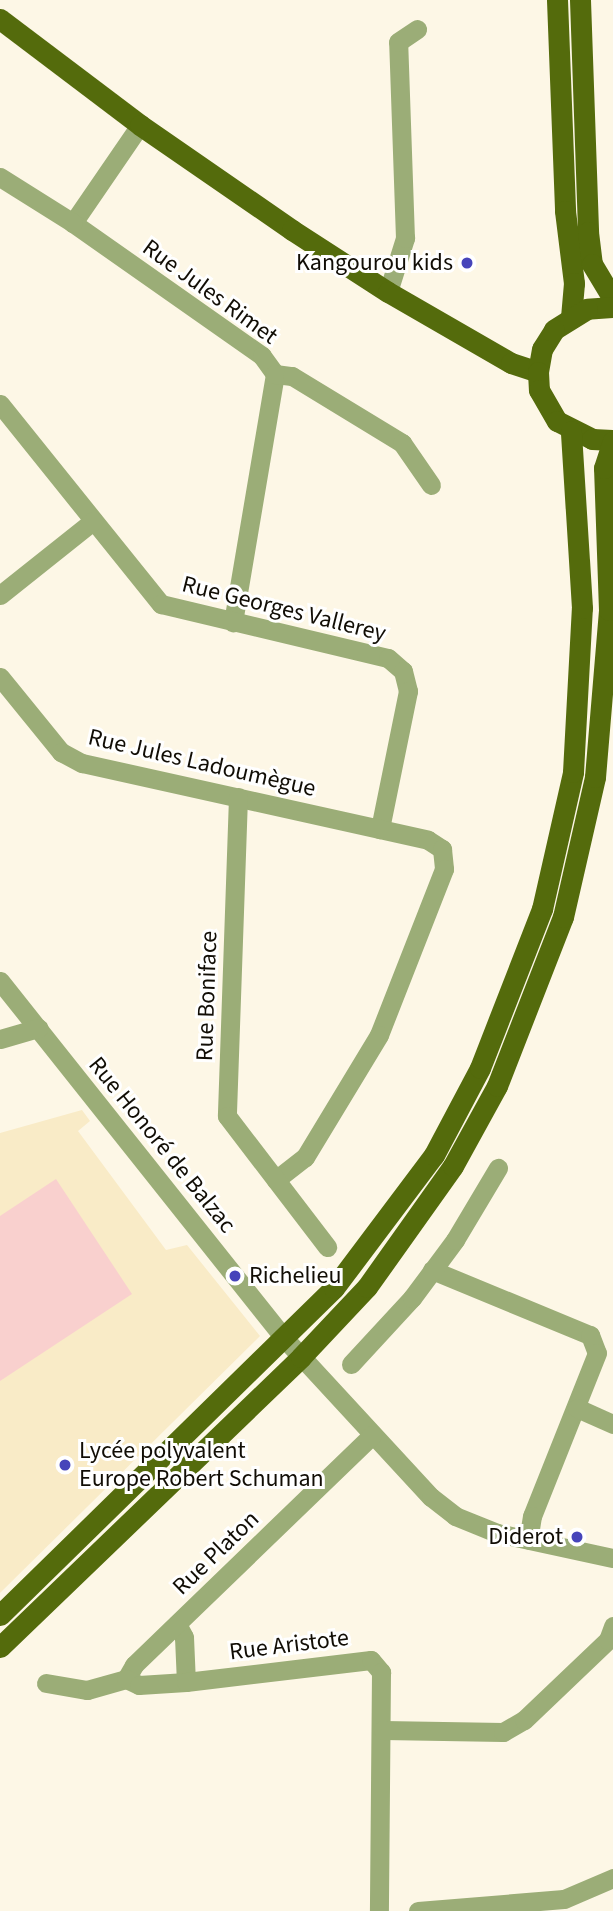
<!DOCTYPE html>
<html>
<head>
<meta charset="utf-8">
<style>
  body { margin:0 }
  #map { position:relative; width:613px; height:1911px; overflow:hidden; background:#fdf7e6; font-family:"Source Sans 3",sans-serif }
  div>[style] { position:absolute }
  .built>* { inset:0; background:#f9ebc7 }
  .green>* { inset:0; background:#f9d0ce }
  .minor>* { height:19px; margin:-9.5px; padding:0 9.5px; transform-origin:9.5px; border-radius:9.5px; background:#9bad77 }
  .major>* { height:21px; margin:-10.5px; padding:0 10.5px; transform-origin:10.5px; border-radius:10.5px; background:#546b0c }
  .dots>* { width:19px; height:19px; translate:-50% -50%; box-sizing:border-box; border:4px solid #fff; border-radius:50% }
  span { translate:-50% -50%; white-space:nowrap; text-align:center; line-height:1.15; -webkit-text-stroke:6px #fff; paint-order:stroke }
  .poi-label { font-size:24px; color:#110d05 }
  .right { translate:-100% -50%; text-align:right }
  .left { translate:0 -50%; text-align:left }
  .street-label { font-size:24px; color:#110d05 }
</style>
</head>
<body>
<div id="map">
  <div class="built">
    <i style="clip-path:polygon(82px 1110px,90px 1121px,78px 1131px,166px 1250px,187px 1245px,260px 1336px,0 1593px,0 1133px)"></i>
  </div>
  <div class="green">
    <i style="clip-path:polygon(56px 1179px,132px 1294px,0 1381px,0 1216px)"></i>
  </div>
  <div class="minor">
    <i style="left:140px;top:125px;width:119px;rotate:124.4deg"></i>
    <i style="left:73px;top:223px;width:231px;rotate:35.1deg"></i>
    <i style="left:262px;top:356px;width:22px;rotate:54deg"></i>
    <i style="left:275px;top:374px;width:252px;rotate:99.6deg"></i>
    <i style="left:0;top:177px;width:86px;rotate:32.2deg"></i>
    <i style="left:388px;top:292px;width:57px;rotate:-72.5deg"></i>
    <i style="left:405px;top:238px;width:196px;rotate:-92deg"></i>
    <i style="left:398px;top:42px;width:23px;rotate:-34deg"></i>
    <i style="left:275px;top:374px;width:17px;rotate:7deg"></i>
    <i style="left:292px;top:376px;width:129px;rotate:31.3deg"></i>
    <i style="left:402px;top:443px;width:51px;rotate:55.4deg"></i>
    <i style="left:0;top:404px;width:257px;rotate:51.2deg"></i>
    <i style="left:161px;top:604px;width:233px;rotate:13.4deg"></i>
    <i style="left:388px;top:658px;width:20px;rotate:41deg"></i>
    <i style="left:403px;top:671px;width:21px;rotate:76deg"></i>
    <i style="left:408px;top:691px;width:141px;rotate:101.5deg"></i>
    <i style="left:0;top:595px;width:119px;rotate:-38.5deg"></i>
    <i style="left:0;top:677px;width:97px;rotate:50.9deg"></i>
    <i style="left:61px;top:752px;width:24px;rotate:28deg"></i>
    <i style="left:82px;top:763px;width:354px;rotate:12.5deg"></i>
    <i style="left:428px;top:840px;width:17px;rotate:33deg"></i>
    <i style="left:442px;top:849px;width:20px;rotate:84deg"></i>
    <i style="left:444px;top:869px;width:178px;rotate:111.4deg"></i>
    <i style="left:379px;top:1035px;width:143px;rotate:121.2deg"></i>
    <i style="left:305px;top:1157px;width:37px;rotate:142deg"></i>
    <i style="left:238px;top:797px;width:319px;rotate:92deg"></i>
    <i style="left:227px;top:1116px;width:165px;rotate:52.6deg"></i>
    <i style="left:0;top:981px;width:458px;rotate:51.5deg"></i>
    <i style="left:285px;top:1339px;width:215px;rotate:47.3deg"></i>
    <i style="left:431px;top:1497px;width:31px;rotate:38deg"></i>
    <i style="left:455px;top:1516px;width:45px;rotate:22deg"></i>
    <i style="left:497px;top:1533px;width:119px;rotate:12.2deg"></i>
    <i style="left:0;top:1039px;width:40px;rotate:-16deg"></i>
    <i style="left:432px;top:1270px;width:171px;rotate:22.4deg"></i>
    <i style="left:590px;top:1335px;width:19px;rotate:69deg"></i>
    <i style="left:597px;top:1353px;width:175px;rotate:111.7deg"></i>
    <i style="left:532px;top:1516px;width:24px;rotate:99deg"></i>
    <i style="left:351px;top:1364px;width:90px;rotate:-47.3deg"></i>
    <i style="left:412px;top:1298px;width:72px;rotate:-53.4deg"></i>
    <i style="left:455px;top:1240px;width:84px;rotate:-59.2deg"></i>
    <i style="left:577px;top:1408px;width:39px;rotate:24deg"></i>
    <i style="left:177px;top:1624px;width:15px;rotate:62deg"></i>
    <i style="left:184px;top:1637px;width:45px;rotate:87.5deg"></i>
    <i style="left:126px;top:1679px;width:16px;rotate:-60deg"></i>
    <i style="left:134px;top:1665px;width:331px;rotate:-44deg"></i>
    <i style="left:46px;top:1683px;width:42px;rotate:9.7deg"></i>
    <i style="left:87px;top:1690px;width:41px;rotate:-15.8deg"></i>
    <i style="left:126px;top:1679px;width:14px;rotate:25deg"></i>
    <i style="left:139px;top:1685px;width:47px;rotate:-3.7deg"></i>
    <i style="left:186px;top:1682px;width:186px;rotate:-6.8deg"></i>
    <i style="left:371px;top:1660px;width:16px;rotate:50deg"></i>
    <i style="left:381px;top:1672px;width:239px;rotate:90.5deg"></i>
    <i style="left:383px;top:1730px;width:120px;rotate:1deg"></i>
    <i style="left:503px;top:1732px;width:24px;rotate:-30deg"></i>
    <i style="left:524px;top:1720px;width:116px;rotate:-43.6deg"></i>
    <i style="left:608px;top:1640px;width:15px;rotate:-70deg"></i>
    <i style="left:418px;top:1911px;width:146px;rotate:-4.7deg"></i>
    <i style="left:564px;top:1899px;width:53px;rotate:-23.2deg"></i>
  </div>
  <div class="major">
    <i style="left:557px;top:0;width:211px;rotate:87.8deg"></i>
    <i style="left:565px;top:211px;width:73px;rotate:82.9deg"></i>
    <i style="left:574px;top:283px;width:32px;rotate:95deg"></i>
    <i style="left:580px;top:0;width:232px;rotate:88deg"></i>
    <i style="left:588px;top:232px;width:32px;rotate:83deg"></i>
    <i style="left:592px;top:264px;width:41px;rotate:59deg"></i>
    <i style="left:0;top:19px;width:176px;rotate:37.1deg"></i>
    <i style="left:140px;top:125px;width:185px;rotate:34.6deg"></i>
    <i style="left:292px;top:230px;width:114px;rotate:32.9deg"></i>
    <i style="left:388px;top:292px;width:142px;rotate:30deg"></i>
    <i style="left:511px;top:363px;width:28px;rotate:18deg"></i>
    <i style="left:613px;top:307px;width:26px;rotate:176deg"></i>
    <i style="left:587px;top:309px;width:39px;rotate:148deg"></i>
    <i style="left:554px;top:330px;width:22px;rotate:122deg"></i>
    <i style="left:542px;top:349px;width:23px;rotate:100deg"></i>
    <i style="left:538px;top:372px;width:18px;rotate:87deg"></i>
    <i style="left:539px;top:390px;width:36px;rotate:60deg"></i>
    <i style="left:557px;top:421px;width:39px;rotate:27deg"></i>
    <i style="left:592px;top:439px;width:21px;rotate:3deg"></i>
    <i style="left:0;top:1615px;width:467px;rotate:-44.4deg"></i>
    <i style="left:334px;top:1288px;width:166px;rotate:-53.1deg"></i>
    <i style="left:434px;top:1155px;width:98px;rotate:-62.1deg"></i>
    <i style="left:480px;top:1068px;width:171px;rotate:-68.7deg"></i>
    <i style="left:542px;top:909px;width:140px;rotate:-77.2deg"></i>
    <i style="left:573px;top:772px;width:164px;rotate:-86.9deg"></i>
    <i style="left:582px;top:608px;width:177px;rotate:-93.6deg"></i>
    <i style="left:0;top:1647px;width:418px;rotate:-43.9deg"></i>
    <i style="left:301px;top:1357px;width:96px;rotate:-46.7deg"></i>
    <i style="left:367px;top:1287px;width:148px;rotate:-54.6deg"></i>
    <i style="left:453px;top:1166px;width:91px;rotate:-61.2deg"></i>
    <i style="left:497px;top:1086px;width:181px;rotate:-68.7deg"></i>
    <i style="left:563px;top:917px;width:144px;rotate:-77.1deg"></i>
    <i style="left:595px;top:777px;width:168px;rotate:-85.2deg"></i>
    <i style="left:609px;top:610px;width:142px;rotate:-92deg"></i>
    <i style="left:604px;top:468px;width:28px;rotate:-72deg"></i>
  </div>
  <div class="dots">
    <i style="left:467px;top:263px;background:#4644ba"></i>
    <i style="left:235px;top:1276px;background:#4644ba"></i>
    <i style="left:65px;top:1465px;background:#4644ba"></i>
    <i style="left:577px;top:1537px;background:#4644ba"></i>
  </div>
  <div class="poi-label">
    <span class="right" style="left:453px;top:263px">Kangourou kids</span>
    <span class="left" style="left:249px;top:1276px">Richelieu</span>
    <span class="left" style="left:79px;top:1465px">Lycée polyvalent<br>Europe Robert Schuman</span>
    <span class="right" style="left:563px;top:1537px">Diderot</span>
  </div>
  <div class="street-label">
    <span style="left:210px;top:292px;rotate:36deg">Rue Jules Rimet</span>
    <span style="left:284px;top:609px;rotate:14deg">Rue Georges Vallerey</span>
    <span style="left:202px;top:763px;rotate:13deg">Rue Jules Ladoumègue</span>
    <span style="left:207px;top:996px;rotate:-88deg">Rue Boniface</span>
    <span style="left:162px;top:1145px;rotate:51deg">Rue Honoré de Balzac</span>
    <span style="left:216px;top:1553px;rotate:-44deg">Rue Platon</span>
    <span style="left:289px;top:1645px;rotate:-7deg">Rue Aristote</span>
  </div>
</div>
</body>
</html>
